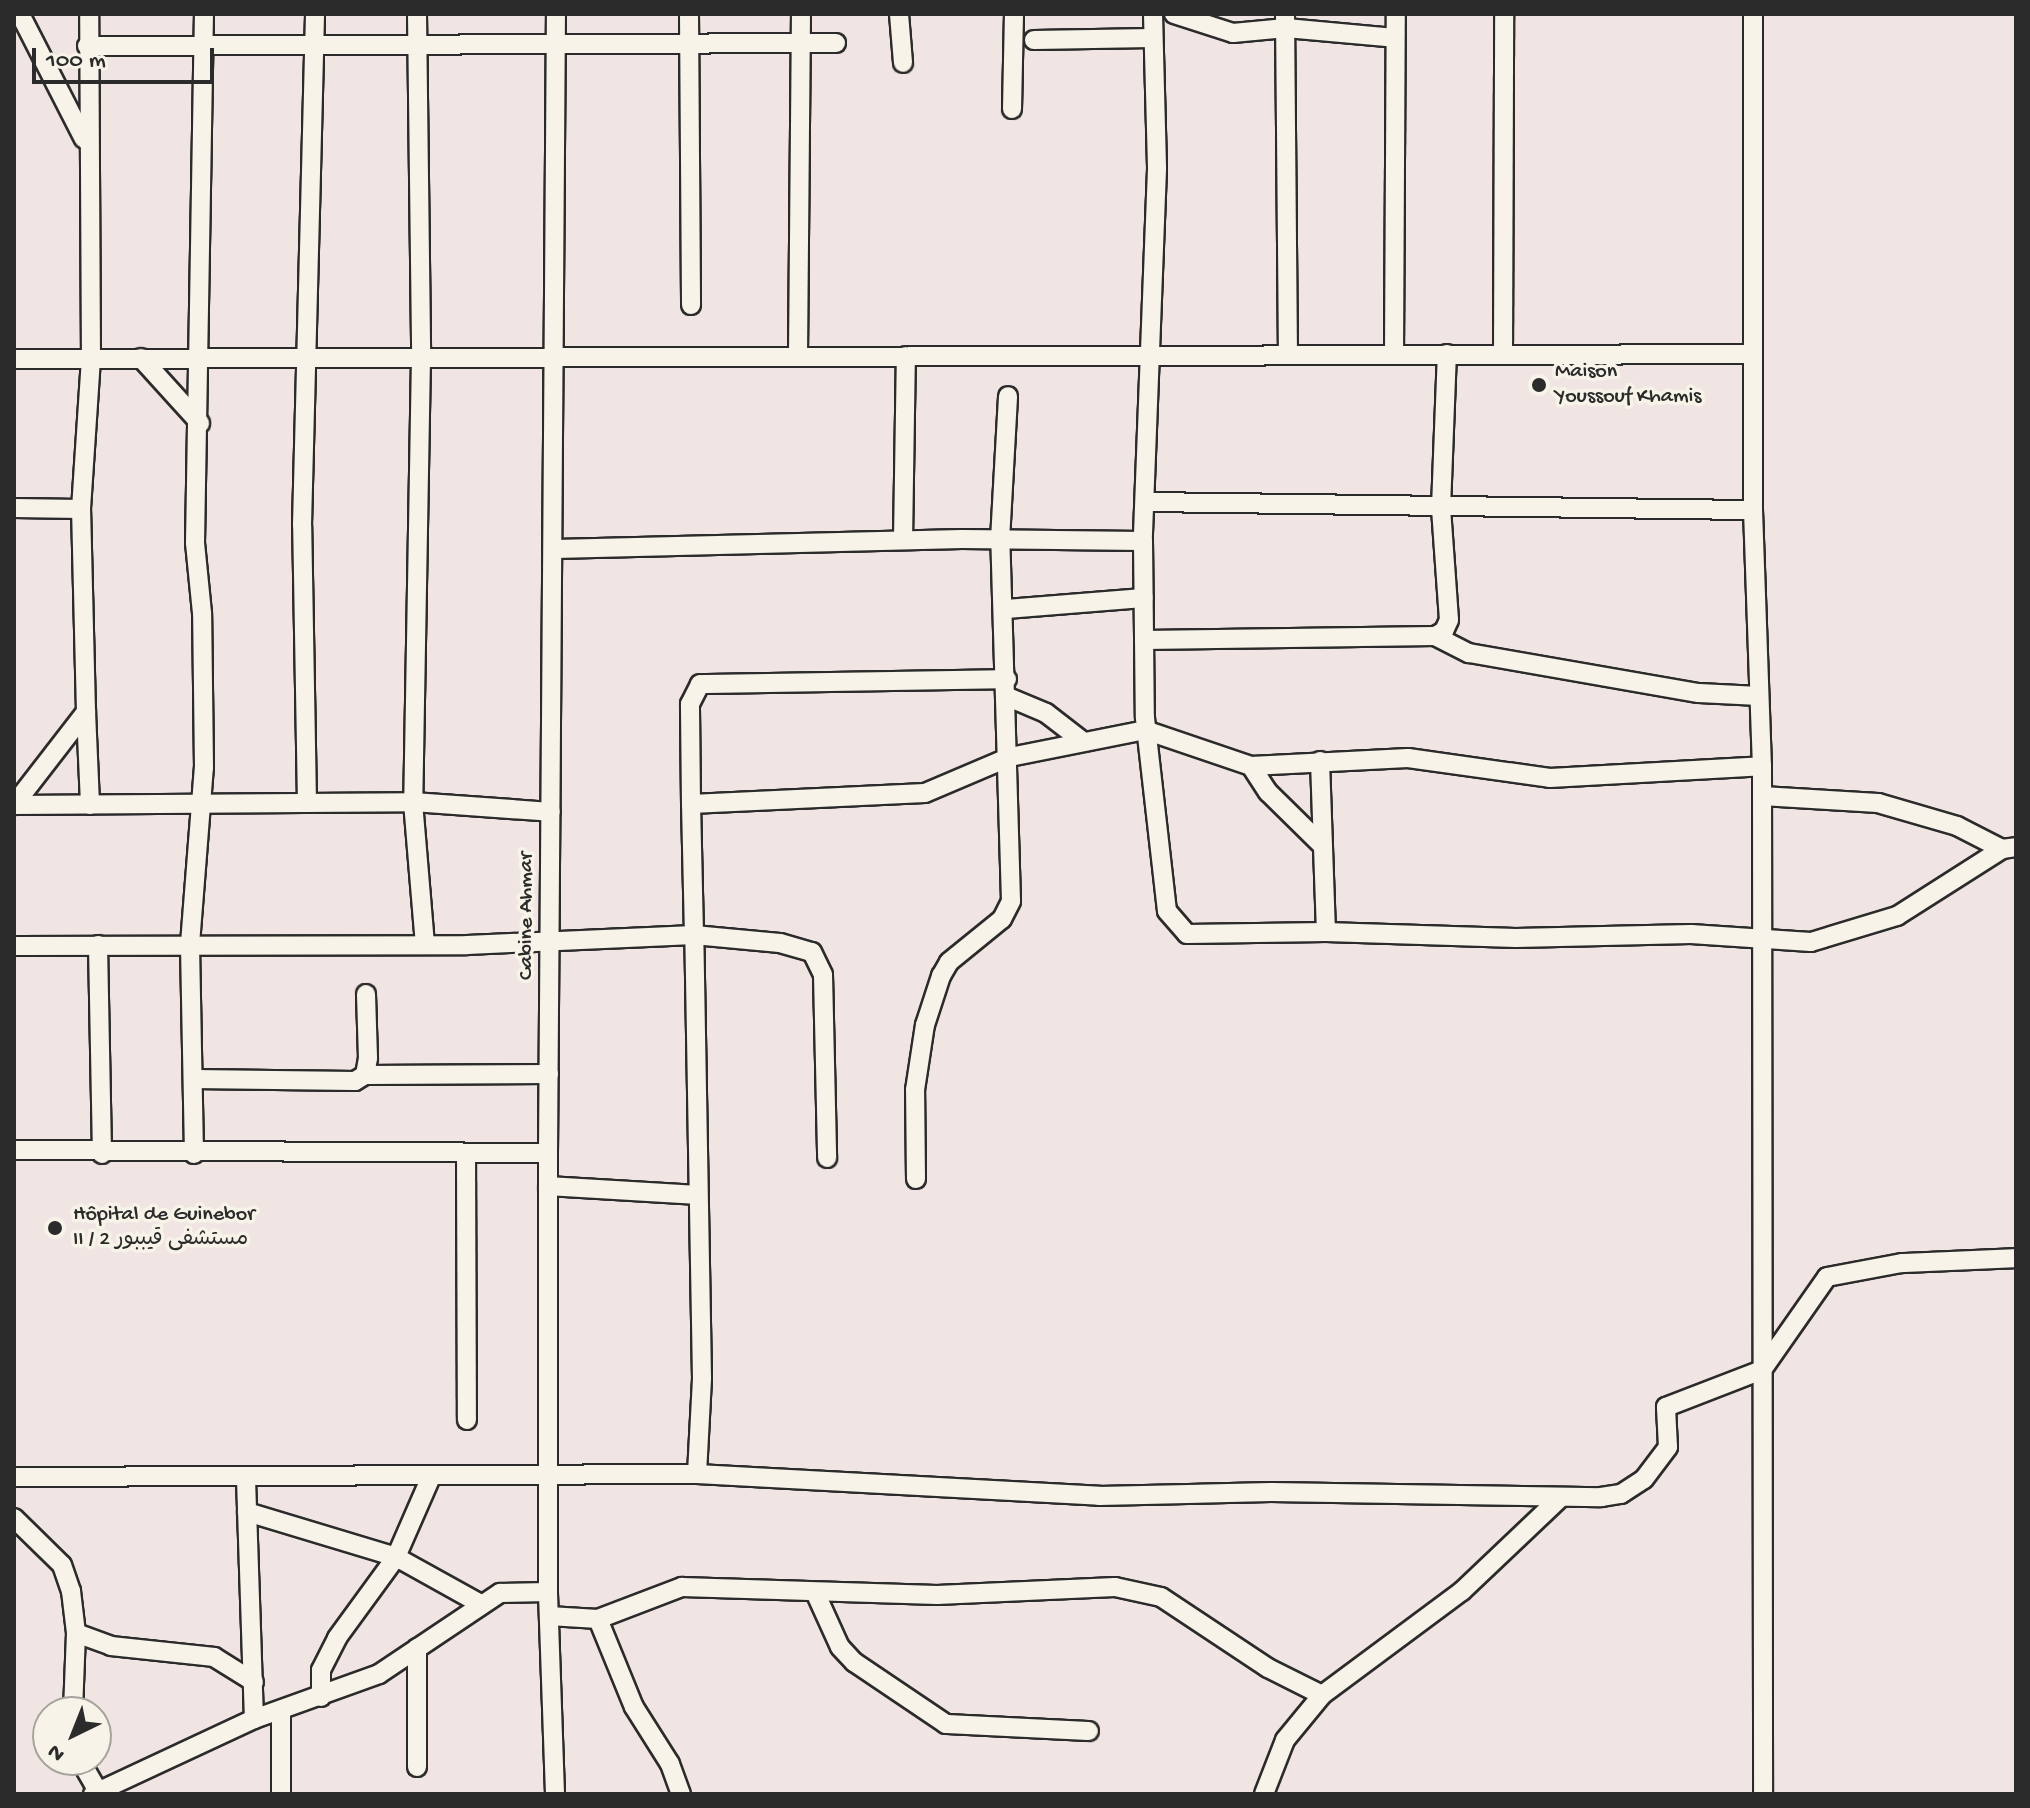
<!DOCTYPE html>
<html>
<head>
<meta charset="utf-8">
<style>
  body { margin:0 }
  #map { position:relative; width:2030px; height:1808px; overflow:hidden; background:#f1e5e3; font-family:"Gochi Hand","Playpen Sans Arabic",sans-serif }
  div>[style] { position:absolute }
  .roads { filter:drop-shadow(2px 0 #2b2b2b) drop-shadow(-2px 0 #2b2b2b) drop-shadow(0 2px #2b2b2b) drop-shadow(0 -2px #2b2b2b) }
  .minor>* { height:18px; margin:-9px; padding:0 9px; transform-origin:9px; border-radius:9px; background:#f7f3e8 }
  .dots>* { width:22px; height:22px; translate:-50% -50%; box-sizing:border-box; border:4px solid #f7f3e8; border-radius:50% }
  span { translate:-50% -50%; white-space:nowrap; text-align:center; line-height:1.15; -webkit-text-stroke:7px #f7f3e8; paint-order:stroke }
  .poi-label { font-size:22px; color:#2b2b2b }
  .left { translate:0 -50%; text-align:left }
  .street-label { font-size:22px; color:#2b2b2b }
  .frame { position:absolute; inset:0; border:16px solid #2b2b2b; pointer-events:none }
  .north { position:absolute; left:32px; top:1696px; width:80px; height:80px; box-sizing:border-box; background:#f7f3e8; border:2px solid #a5a39c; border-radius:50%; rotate:223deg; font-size:22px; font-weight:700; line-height:32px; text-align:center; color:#2b2b2b }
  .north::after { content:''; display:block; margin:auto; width:28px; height:36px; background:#2b2b2b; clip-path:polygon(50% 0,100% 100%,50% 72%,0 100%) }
  .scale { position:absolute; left:32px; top:48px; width:182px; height:36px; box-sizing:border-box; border:4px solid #2b2b2b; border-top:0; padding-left:10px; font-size:24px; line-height:28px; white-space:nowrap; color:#2b2b2b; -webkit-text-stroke:6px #f7f3e8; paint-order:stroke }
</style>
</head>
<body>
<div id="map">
  <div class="roads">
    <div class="minor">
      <i style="left:20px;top:14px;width:140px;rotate:62.9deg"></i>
      <i style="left:417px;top:14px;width:343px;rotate:89.3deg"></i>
      <i style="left:421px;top:357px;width:445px;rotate:91deg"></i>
      <i style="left:413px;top:802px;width:143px;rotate:85.2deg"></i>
      <i style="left:689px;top:14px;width:291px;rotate:89.6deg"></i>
      <i style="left:899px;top:14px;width:49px;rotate:85.3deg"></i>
      <i style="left:1153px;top:14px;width:155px;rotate:88.5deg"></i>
      <i style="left:1157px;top:169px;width:372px;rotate:92.2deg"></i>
      <i style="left:1143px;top:541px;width:177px;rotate:89.4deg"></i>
      <i style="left:1145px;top:718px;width:194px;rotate:83.5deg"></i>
      <i style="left:1167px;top:911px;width:30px;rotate:49deg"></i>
      <i style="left:1187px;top:934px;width:139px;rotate:-0.8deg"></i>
      <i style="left:1174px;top:14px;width:62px;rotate:17.9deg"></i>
      <i style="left:1233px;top:33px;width:53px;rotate:-5.4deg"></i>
      <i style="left:1286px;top:28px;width:109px;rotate:5.2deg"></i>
      <i style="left:1285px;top:14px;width:340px;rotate:89.5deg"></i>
      <i style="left:1753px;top:14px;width:496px;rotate:90deg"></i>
      <i style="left:1753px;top:510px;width:256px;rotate:88deg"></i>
      <i style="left:1762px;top:766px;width:1028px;rotate:89.94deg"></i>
      <i style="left:1034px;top:40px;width:118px;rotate:-1deg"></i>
      <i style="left:87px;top:46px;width:749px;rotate:-0.23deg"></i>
      <i style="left:1012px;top:109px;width:95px;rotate:-88.8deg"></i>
      <i style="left:1503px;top:353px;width:339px;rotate:-89.8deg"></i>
      <i style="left:1394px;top:354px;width:340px;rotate:-89.7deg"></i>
      <i style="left:798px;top:356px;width:342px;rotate:-89.5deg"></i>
      <i style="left:141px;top:358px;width:88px;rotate:47.8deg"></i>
      <i style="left:14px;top:359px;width:1739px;rotate:-0.16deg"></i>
      <i style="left:1146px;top:502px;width:607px;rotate:0.76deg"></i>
      <i style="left:14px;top:508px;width:67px;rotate:0.9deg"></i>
      <i style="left:81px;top:509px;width:150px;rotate:-86.2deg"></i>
      <i style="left:91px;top:359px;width:345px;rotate:-90.3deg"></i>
      <i style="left:903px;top:540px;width:184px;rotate:-89.1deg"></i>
      <i style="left:555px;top:549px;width:407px;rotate:-1.4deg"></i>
      <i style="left:962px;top:539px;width:181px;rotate:0.6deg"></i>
      <i style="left:1006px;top:609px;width:138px;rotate:-4.6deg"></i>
      <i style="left:1435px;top:636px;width:38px;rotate:27deg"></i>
      <i style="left:1469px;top:653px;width:233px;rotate:9.9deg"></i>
      <i style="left:1699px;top:693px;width:60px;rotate:2.9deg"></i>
      <i style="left:1144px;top:640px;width:291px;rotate:-0.8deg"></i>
      <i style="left:1435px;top:636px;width:10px;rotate:-29deg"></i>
      <i style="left:1444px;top:631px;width:12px;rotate:-66deg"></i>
      <i style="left:1449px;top:620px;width:112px;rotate:-94.1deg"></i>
      <i style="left:1441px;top:508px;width:154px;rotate:-87.8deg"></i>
      <i style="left:1008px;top:697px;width:41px;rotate:22.8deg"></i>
      <i style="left:1046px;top:713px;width:44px;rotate:37.6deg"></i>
      <i style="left:86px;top:712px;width:93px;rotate:87.5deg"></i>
      <i style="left:1320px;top:761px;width:171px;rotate:88deg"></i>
      <i style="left:1326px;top:932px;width:190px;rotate:1.8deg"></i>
      <i style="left:1516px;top:938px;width:175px;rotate:-1.3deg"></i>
      <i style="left:1691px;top:934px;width:120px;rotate:3.8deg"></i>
      <i style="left:1811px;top:942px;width:90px;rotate:-16.8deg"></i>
      <i style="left:1897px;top:916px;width:125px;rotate:-32.5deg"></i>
      <i style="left:2002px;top:849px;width:14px;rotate:-8deg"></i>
      <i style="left:1251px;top:766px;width:31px;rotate:57deg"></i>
      <i style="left:1268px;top:792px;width:77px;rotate:44.5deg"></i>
      <i style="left:1762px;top:796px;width:116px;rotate:3.5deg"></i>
      <i style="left:1878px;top:803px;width:82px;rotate:16.2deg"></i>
      <i style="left:1957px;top:826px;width:51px;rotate:27.1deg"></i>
      <i style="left:307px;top:803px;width:278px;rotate:-91deg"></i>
      <i style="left:302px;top:525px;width:511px;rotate:-88.54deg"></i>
      <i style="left:691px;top:804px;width:100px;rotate:-90.6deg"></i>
      <i style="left:690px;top:704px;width:22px;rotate:-63deg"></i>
      <i style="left:700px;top:684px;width:307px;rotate:-0.9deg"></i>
      <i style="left:14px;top:805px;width:399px;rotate:-0.4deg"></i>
      <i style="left:413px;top:802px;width:138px;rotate:4.1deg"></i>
      <i style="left:14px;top:805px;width:118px;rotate:-52.3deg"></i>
      <i style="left:86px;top:712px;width:203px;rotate:-91.4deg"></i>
      <i style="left:98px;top:945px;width:209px;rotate:88.9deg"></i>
      <i style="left:14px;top:946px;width:453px;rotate:-0.1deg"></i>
      <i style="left:467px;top:945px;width:227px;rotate:-2.5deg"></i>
      <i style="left:694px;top:935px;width:131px;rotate:-91.3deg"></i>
      <i style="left:691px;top:804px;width:234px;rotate:-2.7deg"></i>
      <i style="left:925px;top:793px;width:92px;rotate:-23deg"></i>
      <i style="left:1010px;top:757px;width:138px;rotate:-11.3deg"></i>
      <i style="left:1145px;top:730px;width:112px;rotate:18.8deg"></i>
      <i style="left:1251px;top:766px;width:157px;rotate:-2.9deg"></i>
      <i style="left:1408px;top:758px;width:143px;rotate:8deg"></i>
      <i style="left:1550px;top:778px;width:212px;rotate:-3.2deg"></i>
      <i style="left:365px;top:1075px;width:184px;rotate:-0.3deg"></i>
      <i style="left:193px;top:1079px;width:162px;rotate:0.7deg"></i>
      <i style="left:355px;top:1081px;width:12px;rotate:-31deg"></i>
      <i style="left:365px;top:1075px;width:17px;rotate:-80deg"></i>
      <i style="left:368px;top:1058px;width:64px;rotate:-91.8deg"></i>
      <i style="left:14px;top:1150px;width:534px;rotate:0.32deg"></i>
      <i style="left:466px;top:1153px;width:267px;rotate:89.8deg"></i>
      <i style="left:194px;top:1154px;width:210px;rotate:-91.1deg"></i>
      <i style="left:190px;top:944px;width:177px;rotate:-85.5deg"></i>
      <i style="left:204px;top:768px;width:155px;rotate:-90.7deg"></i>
      <i style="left:202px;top:613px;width:70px;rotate:-95.7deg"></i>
      <i style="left:195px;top:543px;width:529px;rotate:-89.03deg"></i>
      <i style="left:916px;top:1179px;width:89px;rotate:-90.6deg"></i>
      <i style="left:915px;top:1090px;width:66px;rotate:-81.3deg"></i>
      <i style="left:925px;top:1025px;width:52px;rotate:-71.9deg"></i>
      <i style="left:941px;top:976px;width:16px;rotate:-60deg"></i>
      <i style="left:949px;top:962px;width:68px;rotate:-39.1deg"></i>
      <i style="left:1002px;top:919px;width:20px;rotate:-63deg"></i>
      <i style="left:1011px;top:901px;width:361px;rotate:-91.7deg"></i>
      <i style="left:1000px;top:540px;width:144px;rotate:-86.8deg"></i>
      <i style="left:548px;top:1186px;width:150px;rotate:3.4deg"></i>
      <i style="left:697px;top:1474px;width:96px;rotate:-87deg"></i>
      <i style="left:702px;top:1378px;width:443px;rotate:-91deg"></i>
      <i style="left:694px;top:935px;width:86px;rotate:5.3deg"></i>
      <i style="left:780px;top:943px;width:33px;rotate:16deg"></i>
      <i style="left:812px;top:952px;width:25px;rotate:64deg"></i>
      <i style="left:823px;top:975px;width:183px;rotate:88.7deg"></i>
      <i style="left:14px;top:1477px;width:683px;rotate:-0.25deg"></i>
      <i style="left:697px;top:1474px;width:403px;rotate:3.1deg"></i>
      <i style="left:1099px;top:1496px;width:172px;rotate:-1.3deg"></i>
      <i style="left:1271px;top:1492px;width:330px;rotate:0.9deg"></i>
      <i style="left:1601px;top:1497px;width:20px;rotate:-9deg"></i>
      <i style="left:1621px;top:1494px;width:27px;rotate:-33deg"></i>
      <i style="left:1644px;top:1479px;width:40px;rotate:-53deg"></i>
      <i style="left:1668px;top:1447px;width:40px;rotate:-92.9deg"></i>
      <i style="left:1666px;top:1407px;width:103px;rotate:-21.1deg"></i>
      <i style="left:1762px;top:1370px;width:113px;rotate:-55deg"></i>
      <i style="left:1827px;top:1277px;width:76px;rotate:-10.6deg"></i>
      <i style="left:1902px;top:1263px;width:114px;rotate:-2.5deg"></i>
      <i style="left:246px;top:1479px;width:240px;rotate:88.1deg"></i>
      <i style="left:247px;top:1512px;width:156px;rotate:16.8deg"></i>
      <i style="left:396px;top:1557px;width:95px;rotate:29deg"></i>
      <i style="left:14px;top:1518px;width:67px;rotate:44.4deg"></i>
      <i style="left:62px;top:1565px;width:28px;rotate:71deg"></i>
      <i style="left:71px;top:1591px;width:42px;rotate:83.2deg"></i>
      <i style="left:76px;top:1633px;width:79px;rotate:92.2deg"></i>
      <i style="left:815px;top:1592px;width:60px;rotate:65.6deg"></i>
      <i style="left:840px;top:1647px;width:21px;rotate:47deg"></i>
      <i style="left:854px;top:1662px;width:111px;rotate:34deg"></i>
      <i style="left:946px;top:1724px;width:143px;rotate:2.8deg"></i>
      <i style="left:549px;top:1616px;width:49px;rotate:3.5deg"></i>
      <i style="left:598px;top:1619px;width:90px;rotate:-20.9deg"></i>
      <i style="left:682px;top:1587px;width:255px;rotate:1.8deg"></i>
      <i style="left:937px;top:1595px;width:178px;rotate:-2.6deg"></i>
      <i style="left:1115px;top:1587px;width:47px;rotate:12.3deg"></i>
      <i style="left:1161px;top:1597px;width:128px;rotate:33.6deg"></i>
      <i style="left:1268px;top:1668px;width:60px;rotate:26.6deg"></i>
      <i style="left:598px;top:1619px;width:95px;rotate:67.8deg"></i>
      <i style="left:634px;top:1707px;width:67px;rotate:57.7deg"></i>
      <i style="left:670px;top:1764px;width:32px;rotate:70deg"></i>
      <i style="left:76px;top:1633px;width:37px;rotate:20deg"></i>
      <i style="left:111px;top:1646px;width:104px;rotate:6.1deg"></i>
      <i style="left:214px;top:1657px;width:47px;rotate:32deg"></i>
      <i style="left:417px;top:1648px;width:119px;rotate:90deg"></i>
      <i style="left:321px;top:1697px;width:27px;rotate:-90deg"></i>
      <i style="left:321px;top:1670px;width:36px;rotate:-63deg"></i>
      <i style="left:337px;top:1638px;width:100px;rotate:-53.9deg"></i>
      <i style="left:396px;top:1557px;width:85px;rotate:-66.4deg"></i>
      <i style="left:80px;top:1760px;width:36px;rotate:60deg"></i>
      <i style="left:93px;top:1794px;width:178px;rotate:-25deg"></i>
      <i style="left:254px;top:1719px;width:133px;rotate:-19.8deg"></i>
      <i style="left:379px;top:1674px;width:146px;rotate:-33.8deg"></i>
      <i style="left:500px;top:1593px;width:48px;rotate:-1.2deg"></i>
      <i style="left:281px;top:1794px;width:83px;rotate:-90deg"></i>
      <i style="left:555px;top:1794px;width:202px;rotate:-92deg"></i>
      <i style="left:548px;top:1592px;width:439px;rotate:-90deg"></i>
      <i style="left:548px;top:1153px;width:1139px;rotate:-89.6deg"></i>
      <i style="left:1264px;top:1794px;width:58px;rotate:-68.7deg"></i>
      <i style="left:1285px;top:1740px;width:58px;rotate:-50.6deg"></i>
      <i style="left:1322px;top:1695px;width:174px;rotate:-36.6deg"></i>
      <i style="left:1462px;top:1591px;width:135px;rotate:-43.5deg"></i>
    </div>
  </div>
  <div class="dots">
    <i style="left:1539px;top:385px;background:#2b2b2b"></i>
    <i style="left:55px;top:1228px;background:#2b2b2b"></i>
  </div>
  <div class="poi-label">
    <span class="left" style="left:1555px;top:385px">Maison<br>Youssouf Khamis</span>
    <span class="left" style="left:73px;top:1228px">Hôpital de Guinebor<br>II / مستشفى قيببور 2</span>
  </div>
  <div class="street-label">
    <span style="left:528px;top:916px;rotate:-90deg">Cabine Ahmar</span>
  </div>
  <div class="frame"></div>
  <div class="north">N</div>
  <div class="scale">100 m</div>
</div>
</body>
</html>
